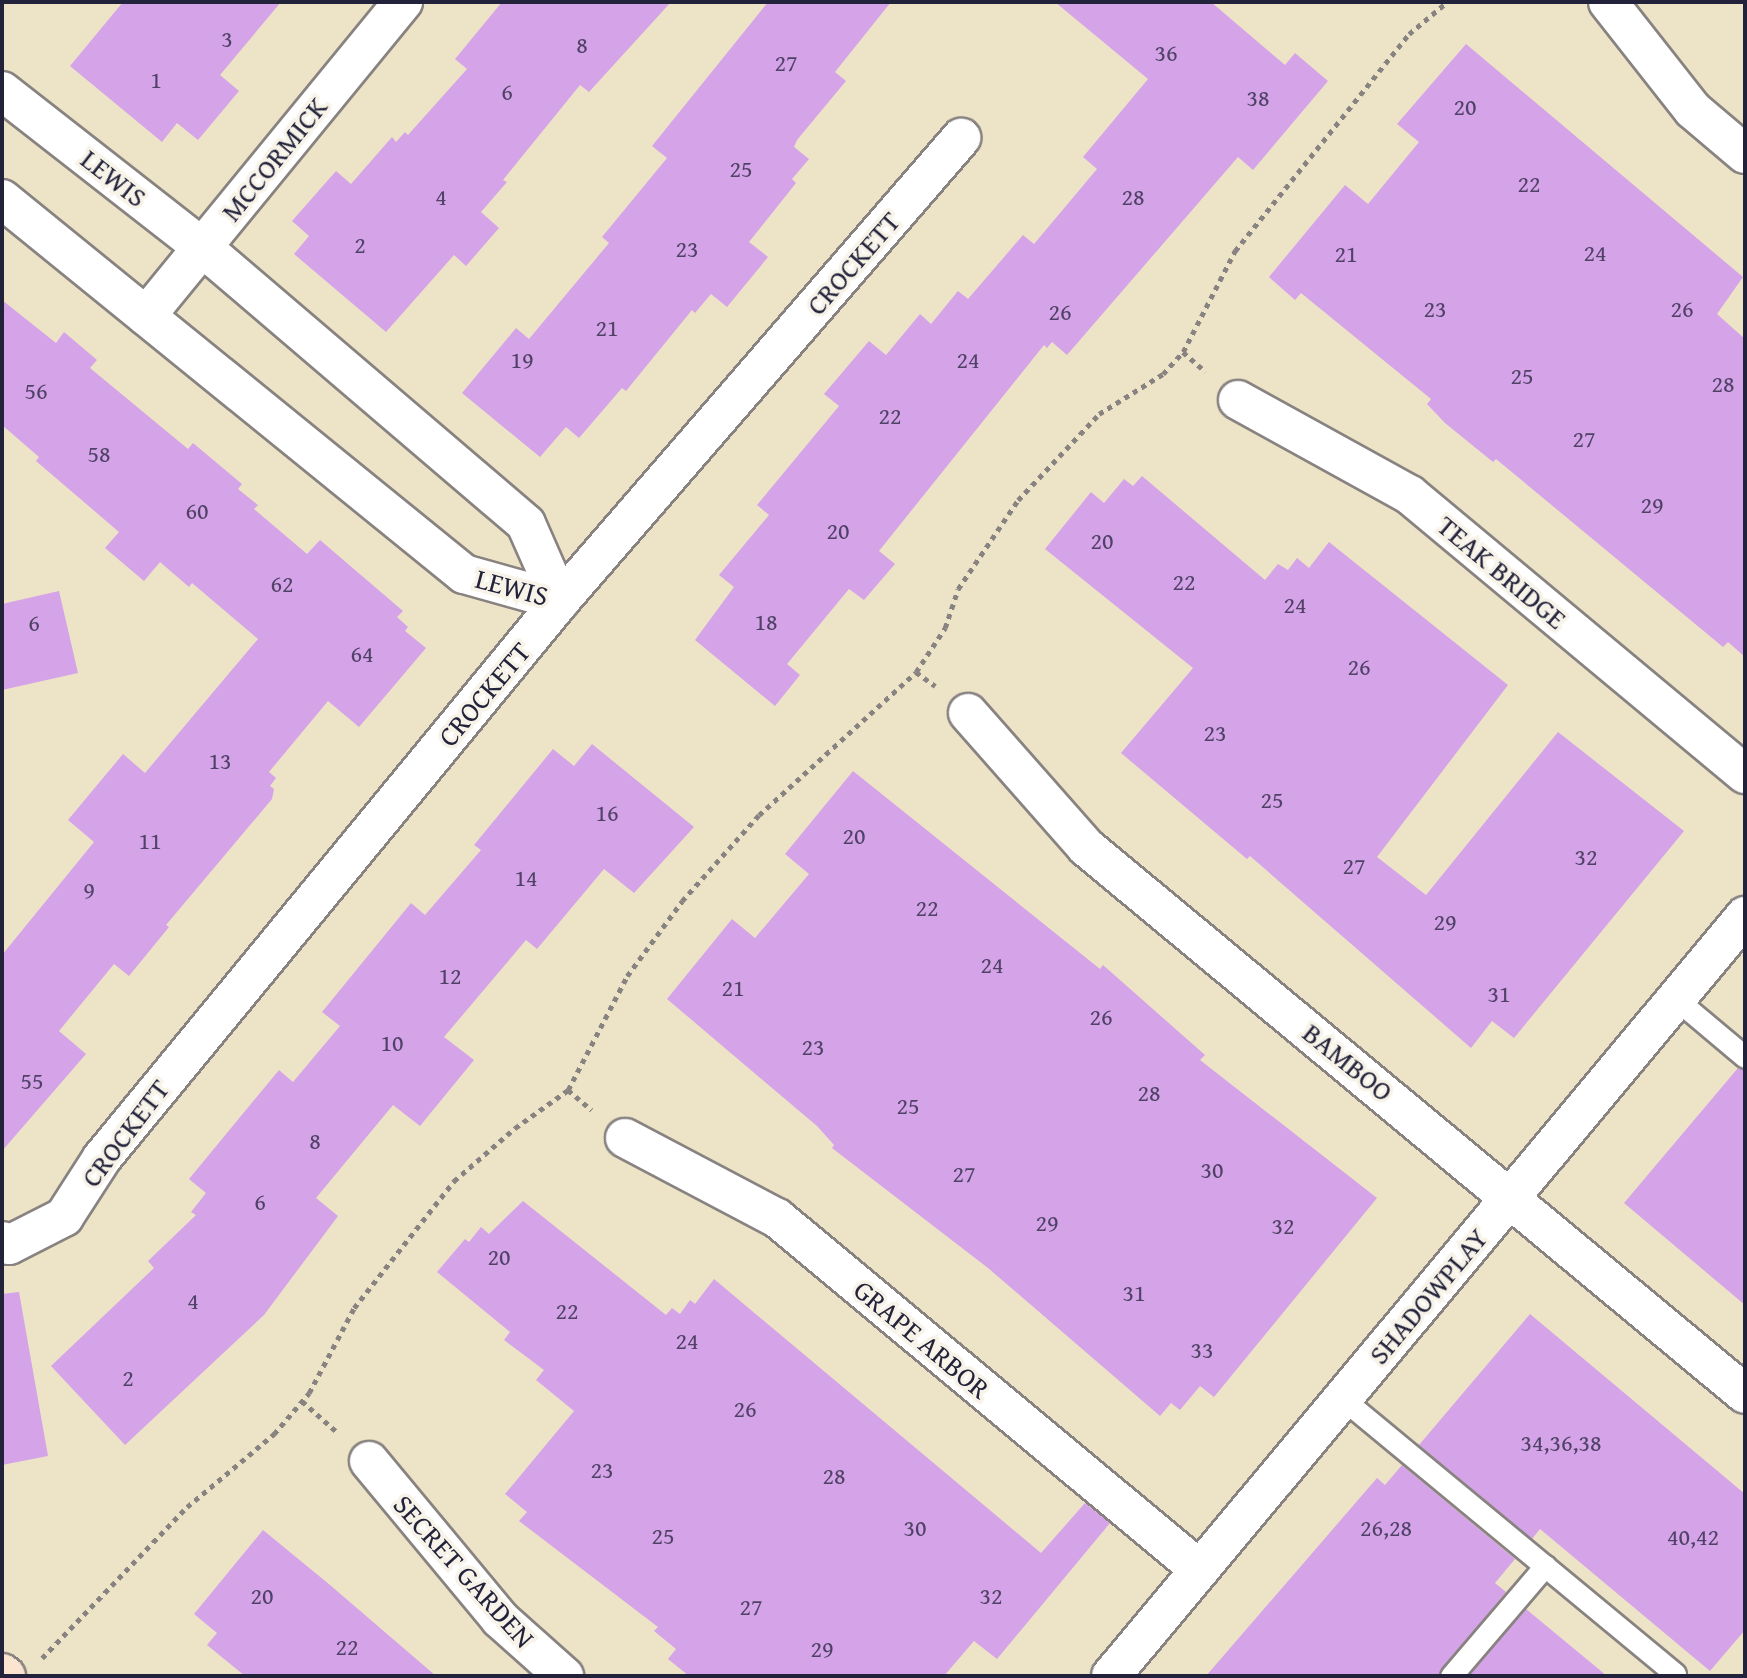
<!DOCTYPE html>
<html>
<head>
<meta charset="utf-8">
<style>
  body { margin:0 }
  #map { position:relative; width:1747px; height:1678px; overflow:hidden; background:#ede4c7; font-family:"Gentium Book Plus",serif }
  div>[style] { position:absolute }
  .building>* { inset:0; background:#d5a3e8 }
  .path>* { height:4.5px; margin-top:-2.25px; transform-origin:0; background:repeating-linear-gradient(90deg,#888381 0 5px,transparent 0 10px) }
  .roads { filter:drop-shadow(2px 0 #888381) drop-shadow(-2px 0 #888381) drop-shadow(0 2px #888381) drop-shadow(0 -2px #888381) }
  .service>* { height:21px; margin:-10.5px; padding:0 10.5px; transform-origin:10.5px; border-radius:10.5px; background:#fff }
  .minor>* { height:38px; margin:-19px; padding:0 19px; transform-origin:19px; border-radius:19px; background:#fff }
  .tertiary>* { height:38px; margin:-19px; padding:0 19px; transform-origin:19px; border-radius:19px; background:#fff }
  .secondary>* { height:38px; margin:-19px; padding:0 19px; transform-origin:19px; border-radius:19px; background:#fce5d0 }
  span { translate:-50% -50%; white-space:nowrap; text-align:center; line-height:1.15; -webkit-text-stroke:7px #f7f3e8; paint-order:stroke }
  .number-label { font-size:24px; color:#4f4266 }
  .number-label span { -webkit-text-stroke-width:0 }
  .street-label { font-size:28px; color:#22223b }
  .frame { position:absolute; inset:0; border:4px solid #22223b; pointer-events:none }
</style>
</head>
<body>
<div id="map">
  <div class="building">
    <i style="clip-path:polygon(123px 2px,281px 2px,220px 75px,239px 91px,198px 140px,177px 123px,162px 142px,70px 66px)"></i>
    <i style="clip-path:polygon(502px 2px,671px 2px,589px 92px,580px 85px,503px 180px,507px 182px,481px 212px,499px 228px,466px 266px,454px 255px,386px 332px,294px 254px,309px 236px,292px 221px,336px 171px,351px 184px,392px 137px,396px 142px,405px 132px,408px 135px,467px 69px,455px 59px)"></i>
    <i style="clip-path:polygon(768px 2px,891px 2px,835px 72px,846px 81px,797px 140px,794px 147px,809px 159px,792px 179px,796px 183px,749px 242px,768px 257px,727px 307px,711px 294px,695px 313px,692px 310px,626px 391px,622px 388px,579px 438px,566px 427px,540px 457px,462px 393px,516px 328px,529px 339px,609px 243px,602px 237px,667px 158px,652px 146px)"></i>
    <i style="clip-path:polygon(1055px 2px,1211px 2px,1285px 65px,1295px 53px,1328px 81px,1253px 170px,1238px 157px,1067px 355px,1052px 342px,1047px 348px,1044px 345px,879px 551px,895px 564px,864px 600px,849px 589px,787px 664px,800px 675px,775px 706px,695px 640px,734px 587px,719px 575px,769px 515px,757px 505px,839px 406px,824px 394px,869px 341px,886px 355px,920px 314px,931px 324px,958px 291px,968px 299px,1023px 235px,1034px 244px,1097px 169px,1083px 157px,1148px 79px)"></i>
    <i style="clip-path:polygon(1466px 44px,1743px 277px,1717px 314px,1745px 339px,1745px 657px,1728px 642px,1723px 647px,1496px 459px,1493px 462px,1445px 423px,1427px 404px,1431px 399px,1301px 293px,1295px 300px,1269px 277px,1345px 185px,1368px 204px,1419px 142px,1397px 124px)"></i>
    <i style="clip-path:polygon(2px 300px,56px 343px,64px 332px,97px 360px,90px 368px,188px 449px,193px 443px,242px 484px,238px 489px,258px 505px,254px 509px,307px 554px,320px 540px,403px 611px,397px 617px,408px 627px,405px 631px,426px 648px,359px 727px,328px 701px,269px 772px,276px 778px,270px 786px,274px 789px,272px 799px,166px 925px,169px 927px,129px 976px,114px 964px,59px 1031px,86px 1054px,2px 1151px,2px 955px,94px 842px,68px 820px,123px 754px,145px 773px,258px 639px,192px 583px,189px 587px,160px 562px,144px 581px,105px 548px,119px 532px,36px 461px,39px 457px,2px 425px)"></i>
    <i style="clip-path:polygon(1142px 476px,1265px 580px,1278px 564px,1288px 570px,1297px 558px,1309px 568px,1329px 542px,1508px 685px,1377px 857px,1426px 895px,1558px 732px,1684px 831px,1514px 1038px,1492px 1021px,1471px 1048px,1250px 856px,1247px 859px,1121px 753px,1193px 668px,1045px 549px,1091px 492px,1104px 503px,1124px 479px,1133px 486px)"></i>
    <i style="clip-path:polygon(59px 591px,78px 673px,2px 690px,2px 604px)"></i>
    <i style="clip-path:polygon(592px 744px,694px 827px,634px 893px,604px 869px,537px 949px,526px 940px,444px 1037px,474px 1060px,420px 1126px,393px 1105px,316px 1198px,338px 1216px,264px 1315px,125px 1445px,51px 1366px,154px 1268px,148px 1261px,196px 1215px,191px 1212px,206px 1193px,189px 1179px,279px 1070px,293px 1082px,340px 1026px,322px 1012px,411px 903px,425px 915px,481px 850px,474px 845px,553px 749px,574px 766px)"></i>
    <i style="clip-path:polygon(853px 771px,1100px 969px,1103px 965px,1205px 1055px,1200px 1060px,1377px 1198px,1214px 1397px,1200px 1386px,1180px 1410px,1171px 1403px,1160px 1416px,988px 1268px,832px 1148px,834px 1145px,817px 1126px,667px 999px,732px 919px,755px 938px,809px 874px,785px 854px)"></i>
    <i style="clip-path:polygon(1738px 1068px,1745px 1070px,1745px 1305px,1624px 1203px)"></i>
    <i style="clip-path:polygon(523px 1201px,666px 1315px,672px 1308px,680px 1314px,690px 1300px,695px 1304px,714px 1279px,1041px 1553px,1085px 1503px,1110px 1523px,997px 1659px,974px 1641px,944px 1676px,689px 1676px,668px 1659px,676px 1649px,654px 1631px,658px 1627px,519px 1521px,527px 1512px,505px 1494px,574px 1411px,536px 1380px,544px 1370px,504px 1340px,510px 1332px,437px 1272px,465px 1239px,469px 1242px,481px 1227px,489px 1234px)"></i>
    <i style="clip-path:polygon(19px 1292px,48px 1456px,2px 1465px,2px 1294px)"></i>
    <i style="clip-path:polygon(1530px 1314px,1745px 1494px,1745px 1630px,1710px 1671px,1540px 1529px,1532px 1539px,1419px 1445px)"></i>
    <i style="clip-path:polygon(1402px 1465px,1515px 1559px,1495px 1583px,1506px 1592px,1438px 1676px,1206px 1676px,1377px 1478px,1385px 1485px)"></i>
    <i style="clip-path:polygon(263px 1530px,330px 1585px,436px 1676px,245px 1676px,207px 1645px,217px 1633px,194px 1614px)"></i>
    <i style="clip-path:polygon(1526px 1609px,1607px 1676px,1468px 1676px)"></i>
  </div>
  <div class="path">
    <i style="left:1183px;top:352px;width:30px;rotate:41deg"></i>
    <i style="left:916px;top:672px;width:24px;rotate:36deg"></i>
    <i style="left:568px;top:1090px;width:31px;rotate:40deg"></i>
    <i style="left:302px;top:1401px;width:47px;rotate:41.5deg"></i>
    <i style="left:42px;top:1658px;width:209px;rotate:-46.2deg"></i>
    <i style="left:187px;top:1507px;width:114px;rotate:-40deg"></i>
    <i style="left:274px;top:1434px;width:54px;rotate:-49.5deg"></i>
    <i style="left:309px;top:1393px;width:96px;rotate:-62.1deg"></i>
    <i style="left:354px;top:1308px;width:162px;rotate:-51.8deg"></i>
    <i style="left:454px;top:1181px;width:81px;rotate:-41deg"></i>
    <i style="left:515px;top:1128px;width:65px;rotate:-35.6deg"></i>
    <i style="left:568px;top:1090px;width:128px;rotate:-62.6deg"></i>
    <i style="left:627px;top:976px;width:93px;rotate:-53.7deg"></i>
    <i style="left:682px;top:901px;width:115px;rotate:-48.2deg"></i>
    <i style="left:759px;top:815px;width:212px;rotate:-42.3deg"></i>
    <i style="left:916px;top:672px;width:53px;rotate:-56.6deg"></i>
    <i style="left:945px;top:628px;width:41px;rotate:-71.6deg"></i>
    <i style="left:958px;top:589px;width:107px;rotate:-56deg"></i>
    <i style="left:1018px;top:500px;width:118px;rotate:-46.7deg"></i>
    <i style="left:1099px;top:414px;width:75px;rotate:-32deg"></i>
    <i style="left:1163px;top:374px;width:30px;rotate:-48deg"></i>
    <i style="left:1183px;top:352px;width:114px;rotate:-62.8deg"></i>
    <i style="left:1235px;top:251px;width:278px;rotate:-51.3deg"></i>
    <i style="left:1409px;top:34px;width:50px;rotate:-40.1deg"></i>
  </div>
  <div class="roads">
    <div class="service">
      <i style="left:1676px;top:999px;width:90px;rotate:40deg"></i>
      <i style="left:1343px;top:1399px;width:431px;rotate:39.6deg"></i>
      <i style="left:1451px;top:1676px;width:145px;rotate:-49.5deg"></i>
    </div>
    <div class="minor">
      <i style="left:1608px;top:2px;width:137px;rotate:51.8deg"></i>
      <i style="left:1693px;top:110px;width:68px;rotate:40.2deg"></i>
      <i style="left:146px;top:316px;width:406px;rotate:-50.7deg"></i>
      <i style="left:1238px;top:400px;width:196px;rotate:28.9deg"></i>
      <i style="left:1410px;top:495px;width:436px;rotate:39.8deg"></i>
      <i style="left:968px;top:713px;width:179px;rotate:48.6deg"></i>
      <i style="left:1086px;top:847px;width:856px;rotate:39.69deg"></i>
      <i style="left:625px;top:1138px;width:172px;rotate:27.8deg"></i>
      <i style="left:777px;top:1218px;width:550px;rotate:39.77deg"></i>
      <i style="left:2px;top:1241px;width:8px;rotate:30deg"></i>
      <i style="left:9px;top:1245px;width:62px;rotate:-27deg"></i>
      <i style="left:64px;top:1217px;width:70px;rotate:-57.2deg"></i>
      <i style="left:102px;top:1158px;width:721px;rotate:-50.57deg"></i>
      <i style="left:560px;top:601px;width:613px;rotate:-49.1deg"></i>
      <i style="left:369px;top:1461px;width:205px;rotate:50.3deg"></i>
      <i style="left:500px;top:1619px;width:86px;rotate:41.7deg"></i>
      <i style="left:1111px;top:1676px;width:990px;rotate:-50.16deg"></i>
    </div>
    <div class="tertiary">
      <i style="left:2px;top:91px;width:254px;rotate:38deg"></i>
      <i style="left:202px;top:247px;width:426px;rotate:40.5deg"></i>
      <i style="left:526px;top:524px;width:84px;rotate:66.2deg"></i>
      <i style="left:2px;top:199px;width:595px;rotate:39.07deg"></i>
      <i style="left:464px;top:574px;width:100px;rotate:15.7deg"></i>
    </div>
    <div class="secondary">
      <i style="left:2px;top:1673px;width:5px;rotate:37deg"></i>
    </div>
  </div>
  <div class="number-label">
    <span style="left:227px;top:39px">3</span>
    <span style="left:582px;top:45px">8</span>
    <span style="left:1166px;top:53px">36</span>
    <span style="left:786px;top:63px">27</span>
    <span style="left:156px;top:80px">1</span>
    <span style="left:507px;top:92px">6</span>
    <span style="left:1258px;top:98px">38</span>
    <span style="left:1465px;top:107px">20</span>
    <span style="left:741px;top:169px">25</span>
    <span style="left:1529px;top:184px">22</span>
    <span style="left:441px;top:197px">4</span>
    <span style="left:1133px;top:197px">28</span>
    <span style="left:360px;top:245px">2</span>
    <span style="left:687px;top:249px">23</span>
    <span style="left:1595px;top:253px">24</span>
    <span style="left:1346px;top:254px">21</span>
    <span style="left:1435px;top:309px">23</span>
    <span style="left:1682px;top:309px">26</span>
    <span style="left:1060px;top:312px">26</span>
    <span style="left:607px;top:328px">21</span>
    <span style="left:522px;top:360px">19</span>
    <span style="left:968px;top:360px">24</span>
    <span style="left:1522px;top:376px">25</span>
    <span style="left:1723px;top:384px">28</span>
    <span style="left:36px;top:391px">56</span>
    <span style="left:890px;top:416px">22</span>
    <span style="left:1584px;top:439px">27</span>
    <span style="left:99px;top:454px">58</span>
    <span style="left:1652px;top:505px">29</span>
    <span style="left:197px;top:511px">60</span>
    <span style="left:838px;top:531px">20</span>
    <span style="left:1102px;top:541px">20</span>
    <span style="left:1184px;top:582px">22</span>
    <span style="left:282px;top:584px">62</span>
    <span style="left:1295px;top:605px">24</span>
    <span style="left:766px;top:622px">18</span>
    <span style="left:34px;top:623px">6</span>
    <span style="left:362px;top:654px">64</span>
    <span style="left:1359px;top:667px">26</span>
    <span style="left:1215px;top:733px">23</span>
    <span style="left:220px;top:761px">13</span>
    <span style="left:1272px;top:800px">25</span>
    <span style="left:607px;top:813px">16</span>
    <span style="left:854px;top:836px">20</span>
    <span style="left:150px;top:841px">11</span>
    <span style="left:1586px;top:857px">32</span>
    <span style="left:1354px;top:866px">27</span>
    <span style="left:526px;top:878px">14</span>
    <span style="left:89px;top:890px">9</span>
    <span style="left:927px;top:908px">22</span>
    <span style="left:1445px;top:922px">29</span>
    <span style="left:992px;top:965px">24</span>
    <span style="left:450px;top:976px">12</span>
    <span style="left:733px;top:988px">21</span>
    <span style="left:1499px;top:994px">31</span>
    <span style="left:1101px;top:1017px">26</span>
    <span style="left:392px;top:1043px">10</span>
    <span style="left:813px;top:1047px">23</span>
    <span style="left:32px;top:1081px">55</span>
    <span style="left:1149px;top:1093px">28</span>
    <span style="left:908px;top:1106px">25</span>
    <span style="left:315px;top:1141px">8</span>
    <span style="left:1212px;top:1170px">30</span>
    <span style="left:964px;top:1174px">27</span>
    <span style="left:260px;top:1202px">6</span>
    <span style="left:1047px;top:1223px">29</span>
    <span style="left:1283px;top:1226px">32</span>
    <span style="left:499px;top:1257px">20</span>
    <span style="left:1134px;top:1293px">31</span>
    <span style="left:193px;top:1301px">4</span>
    <span style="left:567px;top:1311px">22</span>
    <span style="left:687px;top:1341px">24</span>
    <span style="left:1202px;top:1350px">33</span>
    <span style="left:128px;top:1378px">2</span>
    <span style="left:745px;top:1409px">26</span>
    <span style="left:1561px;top:1443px">34,36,38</span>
    <span style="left:602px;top:1470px">23</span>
    <span style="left:834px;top:1476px">28</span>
    <span style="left:915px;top:1528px">30</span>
    <span style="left:1386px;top:1528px">26,28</span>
    <span style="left:663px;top:1536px">25</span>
    <span style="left:1693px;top:1537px">40,42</span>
    <span style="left:262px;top:1596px">20</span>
    <span style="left:991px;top:1596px">32</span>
    <span style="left:751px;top:1607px">27</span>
    <span style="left:347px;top:1647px">22</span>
    <span style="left:822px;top:1649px">29</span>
  </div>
  <div class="street-label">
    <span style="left:274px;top:159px;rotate:-51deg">MCCORMICK</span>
    <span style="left:114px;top:178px;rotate:38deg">LEWIS</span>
    <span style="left:853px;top:263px;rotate:-49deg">CROCKETT</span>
    <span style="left:1502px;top:572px;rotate:40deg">TEAK BRIDGE</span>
    <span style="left:512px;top:587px;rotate:15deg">LEWIS</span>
    <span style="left:484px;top:694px;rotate:-50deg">CROCKETT</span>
    <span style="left:1348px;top:1062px;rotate:39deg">BAMBOO</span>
    <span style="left:125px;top:1133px;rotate:-53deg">CROCKETT</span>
    <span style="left:1428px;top:1296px;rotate:-50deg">SHADOWPLAY</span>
    <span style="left:922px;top:1339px;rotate:40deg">GRAPE ARBOR</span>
    <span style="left:464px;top:1571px;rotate:48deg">SECRET GARDEN</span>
  </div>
  <div class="frame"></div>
</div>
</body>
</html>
